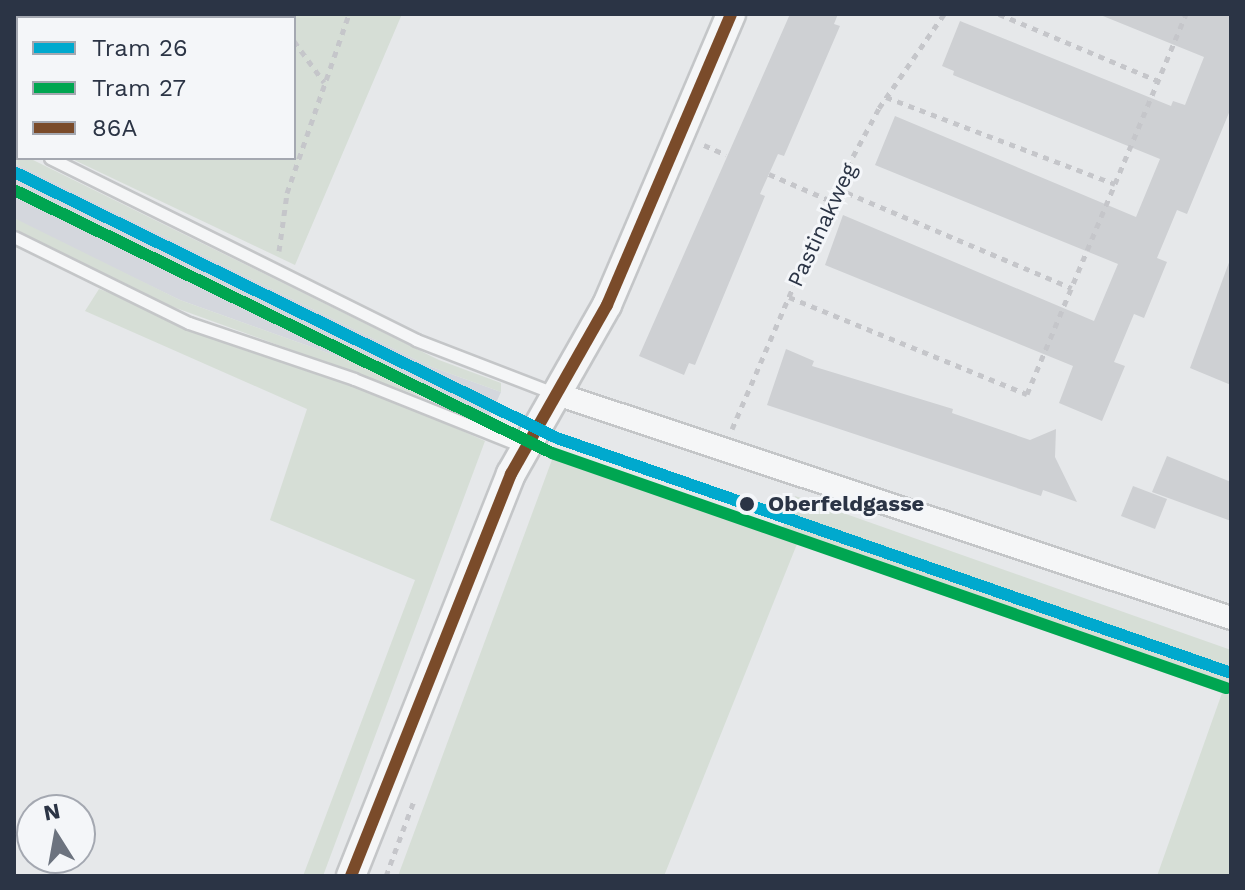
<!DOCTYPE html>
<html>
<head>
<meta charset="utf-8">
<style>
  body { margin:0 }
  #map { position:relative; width:1245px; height:890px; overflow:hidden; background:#e6e8ea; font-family:"Work Sans",sans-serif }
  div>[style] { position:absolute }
  .built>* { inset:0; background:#d4d7dd }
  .green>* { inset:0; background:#d6ded6 }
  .building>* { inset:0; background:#ced0d3 }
  .path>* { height:5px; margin-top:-2.5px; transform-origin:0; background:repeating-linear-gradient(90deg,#c5c6ca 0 6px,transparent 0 12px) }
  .roads { filter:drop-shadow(2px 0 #c4c6c8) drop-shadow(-2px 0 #c4c6c8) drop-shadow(0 2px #c4c6c8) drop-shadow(0 -2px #c4c6c8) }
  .service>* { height:11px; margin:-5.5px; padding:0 5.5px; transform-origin:5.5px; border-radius:5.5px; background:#f5f6f7 }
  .minor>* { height:22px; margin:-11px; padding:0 11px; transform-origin:11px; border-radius:11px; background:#f5f6f7 }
  .tertiary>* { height:28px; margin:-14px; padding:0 14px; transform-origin:14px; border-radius:14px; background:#f5f6f7 }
  .bus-1>* { height:12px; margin:-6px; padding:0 6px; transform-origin:6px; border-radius:6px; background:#7a4b2a }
  .tram-1>* { height:12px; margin:-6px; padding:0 6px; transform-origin:6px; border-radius:6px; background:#00a9ce }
  .tram-2>* { height:12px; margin:-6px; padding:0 6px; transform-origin:6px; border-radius:6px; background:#00a651 }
  .dots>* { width:22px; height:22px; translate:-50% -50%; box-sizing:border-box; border:4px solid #f4f6f9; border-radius:50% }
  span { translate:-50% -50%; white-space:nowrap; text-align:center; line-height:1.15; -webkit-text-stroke:6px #f4f6f9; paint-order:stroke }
  .street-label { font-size:22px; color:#2b3445 }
  .stop-label { font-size:22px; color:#2b3445; font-weight:700 }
  .left { translate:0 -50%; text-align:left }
  .frame { position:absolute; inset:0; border:16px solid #2b3445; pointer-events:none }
  .legend { position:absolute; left:16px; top:16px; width:280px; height:144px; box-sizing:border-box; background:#f4f6f9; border:2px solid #a4a8b1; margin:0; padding:10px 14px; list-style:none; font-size:24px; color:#2b3445 }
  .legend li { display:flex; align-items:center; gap:16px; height:40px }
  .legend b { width:40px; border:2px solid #a4a8b1 }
  .north { position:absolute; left:16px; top:794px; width:80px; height:80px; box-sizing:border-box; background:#f4f6f9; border:2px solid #a4a8b1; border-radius:50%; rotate:349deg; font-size:22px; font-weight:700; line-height:32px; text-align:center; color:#2b3445 }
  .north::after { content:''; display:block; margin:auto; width:28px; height:36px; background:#6c737f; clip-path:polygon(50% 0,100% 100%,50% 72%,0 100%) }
</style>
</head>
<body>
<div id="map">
  <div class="built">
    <i style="clip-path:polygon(14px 163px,429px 366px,501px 392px,489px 418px,426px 388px,180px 300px,32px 229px,14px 218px)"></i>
  </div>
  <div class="green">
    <i style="clip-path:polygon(115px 14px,402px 14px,295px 265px,70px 158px,294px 158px,294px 18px,114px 18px)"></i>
    <i style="clip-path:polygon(14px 151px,18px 158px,29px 158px,439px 360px,501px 383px,501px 392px,429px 366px,14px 163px)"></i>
    <i style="clip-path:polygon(14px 218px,180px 300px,426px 388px,489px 418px,484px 425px,430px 400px,165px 304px,14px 229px)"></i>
    <i style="clip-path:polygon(99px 289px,392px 400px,485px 441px,323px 876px,303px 876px,415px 580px,270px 520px,307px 409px,85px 311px)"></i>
    <i style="clip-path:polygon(553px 457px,781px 531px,795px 496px,1231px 650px,1231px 876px,1157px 876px,1222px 693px,797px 544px,664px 876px,398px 876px)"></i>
  </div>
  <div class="building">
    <i style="clip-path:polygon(790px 14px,838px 14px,834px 24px,840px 26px,784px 156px,778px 154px,760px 194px,765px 196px,695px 365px,689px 363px,684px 375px,639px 356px)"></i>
    <i style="clip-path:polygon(1098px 14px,1231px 14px,1231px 108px,1187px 214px,1177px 210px,1157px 258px,1167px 262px,1144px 318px,1134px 314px,1114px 362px,1125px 366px,1102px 421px,1059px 403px,1073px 366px,825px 265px,843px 215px,1094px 321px,1118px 264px,875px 165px,895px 116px,1136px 217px,1160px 159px,953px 75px,954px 71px,942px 66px,960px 21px,1171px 106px,1173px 101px,1185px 105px,1204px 57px)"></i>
    <i style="clip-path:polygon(1231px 257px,1231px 385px,1190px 368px)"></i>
    <i style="clip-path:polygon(786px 349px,814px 361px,812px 366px,953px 409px,952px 413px,1030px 440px,1056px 429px,1055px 457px,1077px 502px,1043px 490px,1041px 496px,767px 405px)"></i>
    <i style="clip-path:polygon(1167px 456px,1231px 482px,1231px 521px,1152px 492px)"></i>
    <i style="clip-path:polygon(1133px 486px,1167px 499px,1155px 529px,1121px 516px)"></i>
  </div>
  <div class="path">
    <i style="left:282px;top:14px;width:4px;rotate:76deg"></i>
    <i style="left:999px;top:14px;width:173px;rotate:22.8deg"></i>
    <i style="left:294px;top:41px;width:51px;rotate:53.8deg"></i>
    <i style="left:886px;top:97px;width:245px;rotate:20.8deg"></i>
    <i style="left:704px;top:145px;width:24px;rotate:24deg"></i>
    <i style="left:769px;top:174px;width:68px;rotate:23.5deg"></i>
    <i style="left:836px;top:188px;width:256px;rotate:23deg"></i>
    <i style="left:279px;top:251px;width:59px;rotate:-82.1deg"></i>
    <i style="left:287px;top:193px;width:189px;rotate:-70.9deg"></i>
    <i style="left:789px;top:297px;width:257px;rotate:22.2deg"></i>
    <i style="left:1027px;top:394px;width:412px;rotate:-67.3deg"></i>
    <i style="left:732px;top:429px;width:262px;rotate:-66.7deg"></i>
    <i style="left:836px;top:188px;width:91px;rotate:-61.7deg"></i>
    <i style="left:879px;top:108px;width:114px;rotate:-55.3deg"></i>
    <i style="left:386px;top:876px;width:83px;rotate:-69.6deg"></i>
  </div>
  <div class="roads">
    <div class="service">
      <i style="left:14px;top:140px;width:4px;rotate:27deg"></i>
      <i style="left:50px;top:158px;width:409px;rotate:26.4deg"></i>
      <i style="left:416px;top:340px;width:150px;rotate:21.1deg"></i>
      <i style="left:14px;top:237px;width:195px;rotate:26.2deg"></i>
      <i style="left:189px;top:323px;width:174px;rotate:18.7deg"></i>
      <i style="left:354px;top:379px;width:183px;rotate:21.8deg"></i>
    </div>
    <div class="minor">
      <i style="left:557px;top:394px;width:710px;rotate:18.38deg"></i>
    </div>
    <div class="tertiary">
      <i style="left:351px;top:876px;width:433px;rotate:-68.3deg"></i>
      <i style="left:511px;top:474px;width:194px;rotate:-60.4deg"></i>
      <i style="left:607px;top:305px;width:316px;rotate:-66.9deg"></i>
    </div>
  </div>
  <div class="bus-1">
    <i style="left:351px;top:876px;width:433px;rotate:-68.3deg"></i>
    <i style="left:511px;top:474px;width:194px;rotate:-60.4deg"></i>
    <i style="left:607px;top:305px;width:316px;rotate:-66.9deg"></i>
  </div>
  <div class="tram-1">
    <i style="left:14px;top:172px;width:605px;rotate:26.1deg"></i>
    <i style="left:557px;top:438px;width:714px;rotate:19.22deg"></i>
  </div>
  <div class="tram-2">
    <i style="left:14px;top:190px;width:599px;rotate:26.05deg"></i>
    <i style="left:552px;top:453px;width:714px;rotate:19.22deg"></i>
  </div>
  <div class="dots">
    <i style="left:747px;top:504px;background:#2b3445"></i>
  </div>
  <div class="street-label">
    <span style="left:822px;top:225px;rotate:-65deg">Pastinakweg</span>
  </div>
  <div class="stop-label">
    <span class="left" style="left:768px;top:504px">Oberfeldgasse</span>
  </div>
  <div class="frame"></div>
  <ul class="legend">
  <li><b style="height:10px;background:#00a9ce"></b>Tram 26</li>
  <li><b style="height:10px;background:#00a651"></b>Tram 27</li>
  <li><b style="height:10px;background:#7a4b2a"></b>86A</li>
  </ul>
  <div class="north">N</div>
</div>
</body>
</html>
